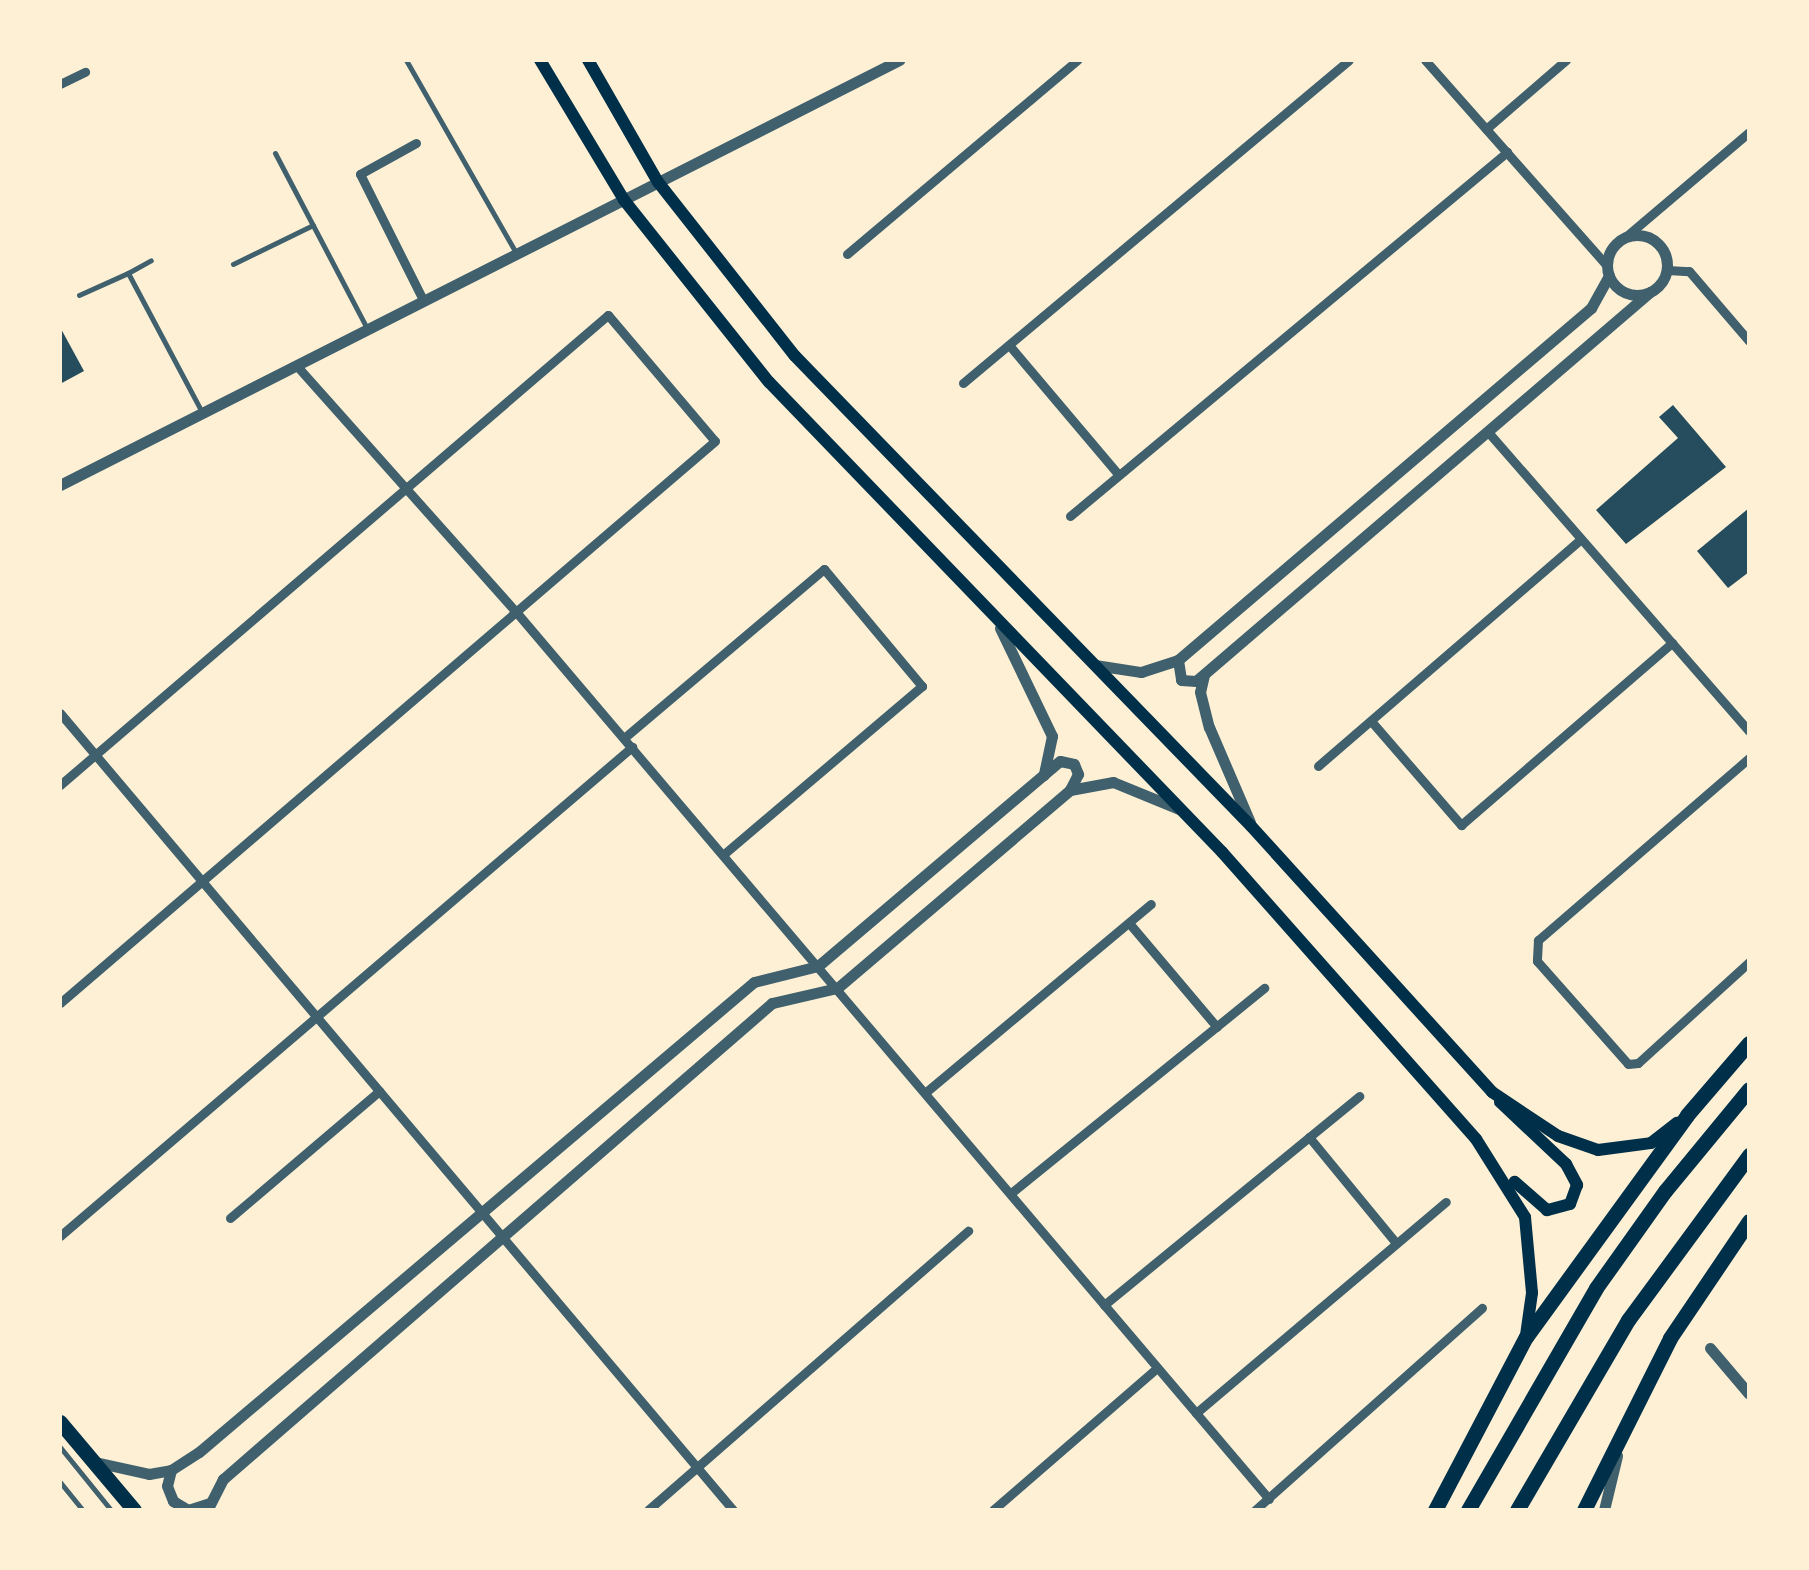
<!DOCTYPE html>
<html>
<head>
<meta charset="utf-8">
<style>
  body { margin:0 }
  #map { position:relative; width:1809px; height:1570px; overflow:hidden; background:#fdf0d5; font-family:"PT Sans Narrow",sans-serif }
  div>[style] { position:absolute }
  .building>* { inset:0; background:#264d5e }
  .service>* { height:5px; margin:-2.5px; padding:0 2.5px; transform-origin:2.5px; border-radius:2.5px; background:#3f606c }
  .minor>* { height:9px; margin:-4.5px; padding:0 4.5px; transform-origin:4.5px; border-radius:4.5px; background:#3f606c }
  .tertiary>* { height:11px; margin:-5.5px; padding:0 5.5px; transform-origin:5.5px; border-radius:5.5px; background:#3f606c }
  .tertiary>.ring { margin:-5.5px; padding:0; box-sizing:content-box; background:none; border:11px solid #3f606c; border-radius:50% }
  .secondary>* { height:12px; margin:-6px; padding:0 6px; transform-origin:6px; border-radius:6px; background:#003049 }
  .trunk>* { height:15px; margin:-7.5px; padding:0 7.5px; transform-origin:7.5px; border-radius:7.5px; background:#003049 }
  span { translate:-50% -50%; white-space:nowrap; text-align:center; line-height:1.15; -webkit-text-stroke:10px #fdf0d5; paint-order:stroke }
  .frame { position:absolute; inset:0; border:62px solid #fdf0d5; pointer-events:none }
</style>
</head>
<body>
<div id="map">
  <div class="building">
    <i style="clip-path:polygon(60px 327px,84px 371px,60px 384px)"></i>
    <i style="clip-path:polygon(1673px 405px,1726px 467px,1626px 544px,1596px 510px,1678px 438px,1659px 417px)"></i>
    <i style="clip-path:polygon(1749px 508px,1749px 572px,1728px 588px,1697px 551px)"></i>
  </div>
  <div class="service">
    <i style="left:406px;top:60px;width:222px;rotate:60.3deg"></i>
    <i style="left:275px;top:153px;width:198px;rotate:62.3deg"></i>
    <i style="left:233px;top:264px;width:89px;rotate:-26deg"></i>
    <i style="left:128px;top:273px;width:26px;rotate:-29deg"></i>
    <i style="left:79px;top:295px;width:54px;rotate:-24.2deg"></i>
    <i style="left:128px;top:273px;width:157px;rotate:62deg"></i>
    <i style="left:60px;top:1447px;width:81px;rotate:51deg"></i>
    <i style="left:60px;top:1482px;width:36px;rotate:51deg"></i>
  </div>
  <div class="minor">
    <i style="left:1425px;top:60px;width:275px;rotate:48.5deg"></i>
    <i style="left:60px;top:84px;width:28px;rotate:-26deg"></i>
    <i style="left:1486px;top:129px;width:106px;rotate:-40.8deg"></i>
    <i style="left:416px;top:143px;width:64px;rotate:151deg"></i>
    <i style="left:360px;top:174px;width:141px;rotate:63.4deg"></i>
    <i style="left:1623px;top:239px;width:165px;rotate:-40.3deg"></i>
    <i style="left:847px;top:254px;width:301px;rotate:-40.1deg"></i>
    <i style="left:1667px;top:270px;width:22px;rotate:3deg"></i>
    <i style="left:1689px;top:271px;width:92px;rotate:49.4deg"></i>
    <i style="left:1009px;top:345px;width:170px;rotate:49.8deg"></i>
    <i style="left:296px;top:365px;width:332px;rotate:48.3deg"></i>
    <i style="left:517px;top:613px;width:1162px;rotate:49.68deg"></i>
    <i style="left:963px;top:383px;width:503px;rotate:-39.92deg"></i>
    <i style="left:1488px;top:432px;width:397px;rotate:48.9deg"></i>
    <i style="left:1070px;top:516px;width:569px;rotate:-39.79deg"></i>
    <i style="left:60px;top:713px;width:1043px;rotate:49.82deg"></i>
    <i style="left:1371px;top:721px;width:138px;rotate:49.1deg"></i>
    <i style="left:1461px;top:825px;width:279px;rotate:-40.8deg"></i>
    <i style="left:624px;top:738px;width:262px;rotate:-40.2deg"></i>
    <i style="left:824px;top:569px;width:153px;rotate:50.1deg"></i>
    <i style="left:922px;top:686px;width:261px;rotate:139.7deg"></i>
    <i style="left:1749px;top:758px;width:279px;rotate:139.2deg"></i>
    <i style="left:1538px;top:940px;width:21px;rotate:93deg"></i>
    <i style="left:1537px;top:961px;width:137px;rotate:48.5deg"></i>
    <i style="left:1628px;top:1064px;width:10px;rotate:-6deg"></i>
    <i style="left:1638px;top:1063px;width:150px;rotate:-42.3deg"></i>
    <i style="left:1318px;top:766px;width:347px;rotate:-40.8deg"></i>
    <i style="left:60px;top:785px;width:722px;rotate:-40.62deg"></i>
    <i style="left:608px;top:315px;width:165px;rotate:49.7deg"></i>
    <i style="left:715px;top:441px;width:863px;rotate:139.37deg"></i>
    <i style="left:1129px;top:923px;width:136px;rotate:49.8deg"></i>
    <i style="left:926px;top:1092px;width:293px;rotate:-39.9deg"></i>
    <i style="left:1309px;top:1137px;width:137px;rotate:50.6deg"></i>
    <i style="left:1011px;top:1193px;width:326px;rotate:-39deg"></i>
    <i style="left:230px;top:1218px;width:196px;rotate:-40.4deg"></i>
    <i style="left:60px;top:1236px;width:753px;rotate:-40.53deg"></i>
    <i style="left:1104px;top:1305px;width:330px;rotate:-39.3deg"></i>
    <i style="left:1196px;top:1413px;width:327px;rotate:-40.2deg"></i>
    <i style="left:648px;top:1510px;width:425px;rotate:-41.1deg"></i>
    <i style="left:993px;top:1510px;width:217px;rotate:-40.9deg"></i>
    <i style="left:1255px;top:1510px;width:304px;rotate:-41.7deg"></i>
  </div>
  <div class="tertiary">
    <i class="ring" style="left:1607px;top:235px;width:49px;height:49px"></i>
    <i style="left:60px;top:485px;width:941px;rotate:-26.86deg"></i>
    <i style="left:1000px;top:628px;width:120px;rotate:64.3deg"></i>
    <i style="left:1052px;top:736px;width:40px;rotate:102deg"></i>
    <i style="left:1178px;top:660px;width:20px;rotate:81deg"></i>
    <i style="left:1181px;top:680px;width:15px;rotate:4deg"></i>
    <i style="left:1196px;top:681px;width:598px;rotate:-40.59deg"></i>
    <i style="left:1095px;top:665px;width:47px;rotate:8.7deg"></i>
    <i style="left:1141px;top:672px;width:39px;rotate:-18deg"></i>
    <i style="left:1178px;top:660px;width:543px;rotate:-40.44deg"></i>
    <i style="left:1591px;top:308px;width:37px;rotate:-61deg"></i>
    <i style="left:1204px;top:675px;width:17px;rotate:103deg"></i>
    <i style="left:1200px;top:692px;width:36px;rotate:76deg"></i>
    <i style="left:1209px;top:727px;width:103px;rotate:66.7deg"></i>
    <i style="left:1070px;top:790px;width:44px;rotate:-10.5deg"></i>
    <i style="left:1113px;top:782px;width:71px;rotate:22.2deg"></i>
    <i style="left:1710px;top:1348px;width:60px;rotate:49.7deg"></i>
    <i style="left:95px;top:1462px;width:55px;rotate:12.5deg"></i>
    <i style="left:149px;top:1474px;width:22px;rotate:-10deg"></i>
    <i style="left:171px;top:1470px;width:33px;rotate:-33deg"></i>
    <i style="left:199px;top:1452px;width:727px;rotate:-40.26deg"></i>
    <i style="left:754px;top:982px;width:66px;rotate:-14deg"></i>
    <i style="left:818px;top:966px;width:317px;rotate:-40.3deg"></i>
    <i style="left:1060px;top:761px;width:14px;rotate:12deg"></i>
    <i style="left:1074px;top:764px;width:11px;rotate:68deg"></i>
    <i style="left:1078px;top:774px;width:18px;rotate:117deg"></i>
    <i style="left:1070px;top:790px;width:306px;rotate:139.6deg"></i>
    <i style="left:837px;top:988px;width:67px;rotate:167deg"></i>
    <i style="left:772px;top:1003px;width:727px;rotate:139.07deg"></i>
    <i style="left:223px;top:1479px;width:35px;rotate:117deg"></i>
    <i style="left:171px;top:1470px;width:16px;rotate:104deg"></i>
    <i style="left:167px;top:1486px;width:16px;rotate:68deg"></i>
    <i style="left:173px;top:1501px;width:17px;rotate:31deg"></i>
    <i style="left:188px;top:1510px;width:23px;rotate:-18deg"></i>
    <i style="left:1604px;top:1510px;width:56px;rotate:-76.5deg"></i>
  </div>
  <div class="secondary">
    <i style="left:540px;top:60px;width:163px;rotate:59deg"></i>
    <i style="left:624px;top:200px;width:233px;rotate:51.5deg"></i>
    <i style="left:769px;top:382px;width:653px;rotate:46.06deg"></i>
    <i style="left:1222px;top:852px;width:383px;rotate:48.5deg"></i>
    <i style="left:1476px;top:1139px;width:92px;rotate:57.9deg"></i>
    <i style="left:1525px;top:1217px;width:76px;rotate:84.7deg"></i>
    <i style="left:1532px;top:1293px;width:42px;rotate:98.1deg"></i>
    <i style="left:588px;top:60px;width:141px;rotate:60.2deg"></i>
    <i style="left:658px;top:182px;width:221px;rotate:51.8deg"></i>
    <i style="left:795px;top:356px;width:655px;rotate:45.87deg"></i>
    <i style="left:1251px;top:826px;width:359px;rotate:47.8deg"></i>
    <i style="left:1492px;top:1092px;width:79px;rotate:33.7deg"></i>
    <i style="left:1558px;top:1136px;width:42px;rotate:19.3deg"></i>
    <i style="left:1598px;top:1150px;width:53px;rotate:-7.5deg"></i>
    <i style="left:1651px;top:1143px;width:33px;rotate:-38deg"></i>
    <i style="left:1500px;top:1102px;width:91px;rotate:43.2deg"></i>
    <i style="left:1566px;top:1164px;width:24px;rotate:62deg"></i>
    <i style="left:1577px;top:1185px;width:20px;rotate:110deg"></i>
    <i style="left:1570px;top:1204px;width:24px;rotate:165deg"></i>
    <i style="left:1547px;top:1210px;width:43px;rotate:-138.8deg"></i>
  </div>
  <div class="trunk">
    <i style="left:60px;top:1422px;width:115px;rotate:49.9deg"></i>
    <i style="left:1435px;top:1510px;width:195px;rotate:-62.3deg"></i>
    <i style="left:1526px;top:1337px;width:274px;rotate:-54deg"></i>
    <i style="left:1687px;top:1115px;width:95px;rotate:-49.3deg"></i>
    <i style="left:1468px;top:1510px;width:256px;rotate:-60deg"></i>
    <i style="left:1596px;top:1288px;width:119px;rotate:-54.6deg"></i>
    <i style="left:1665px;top:1191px;width:132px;rotate:-50.5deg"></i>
    <i style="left:1517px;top:1510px;width:220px;rotate:-59.7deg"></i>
    <i style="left:1628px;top:1320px;width:205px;rotate:-53.7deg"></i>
    <i style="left:1584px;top:1510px;width:192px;rotate:-63.4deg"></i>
    <i style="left:1670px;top:1338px;width:141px;rotate:-56deg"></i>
  </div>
  <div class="frame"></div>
</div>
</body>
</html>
